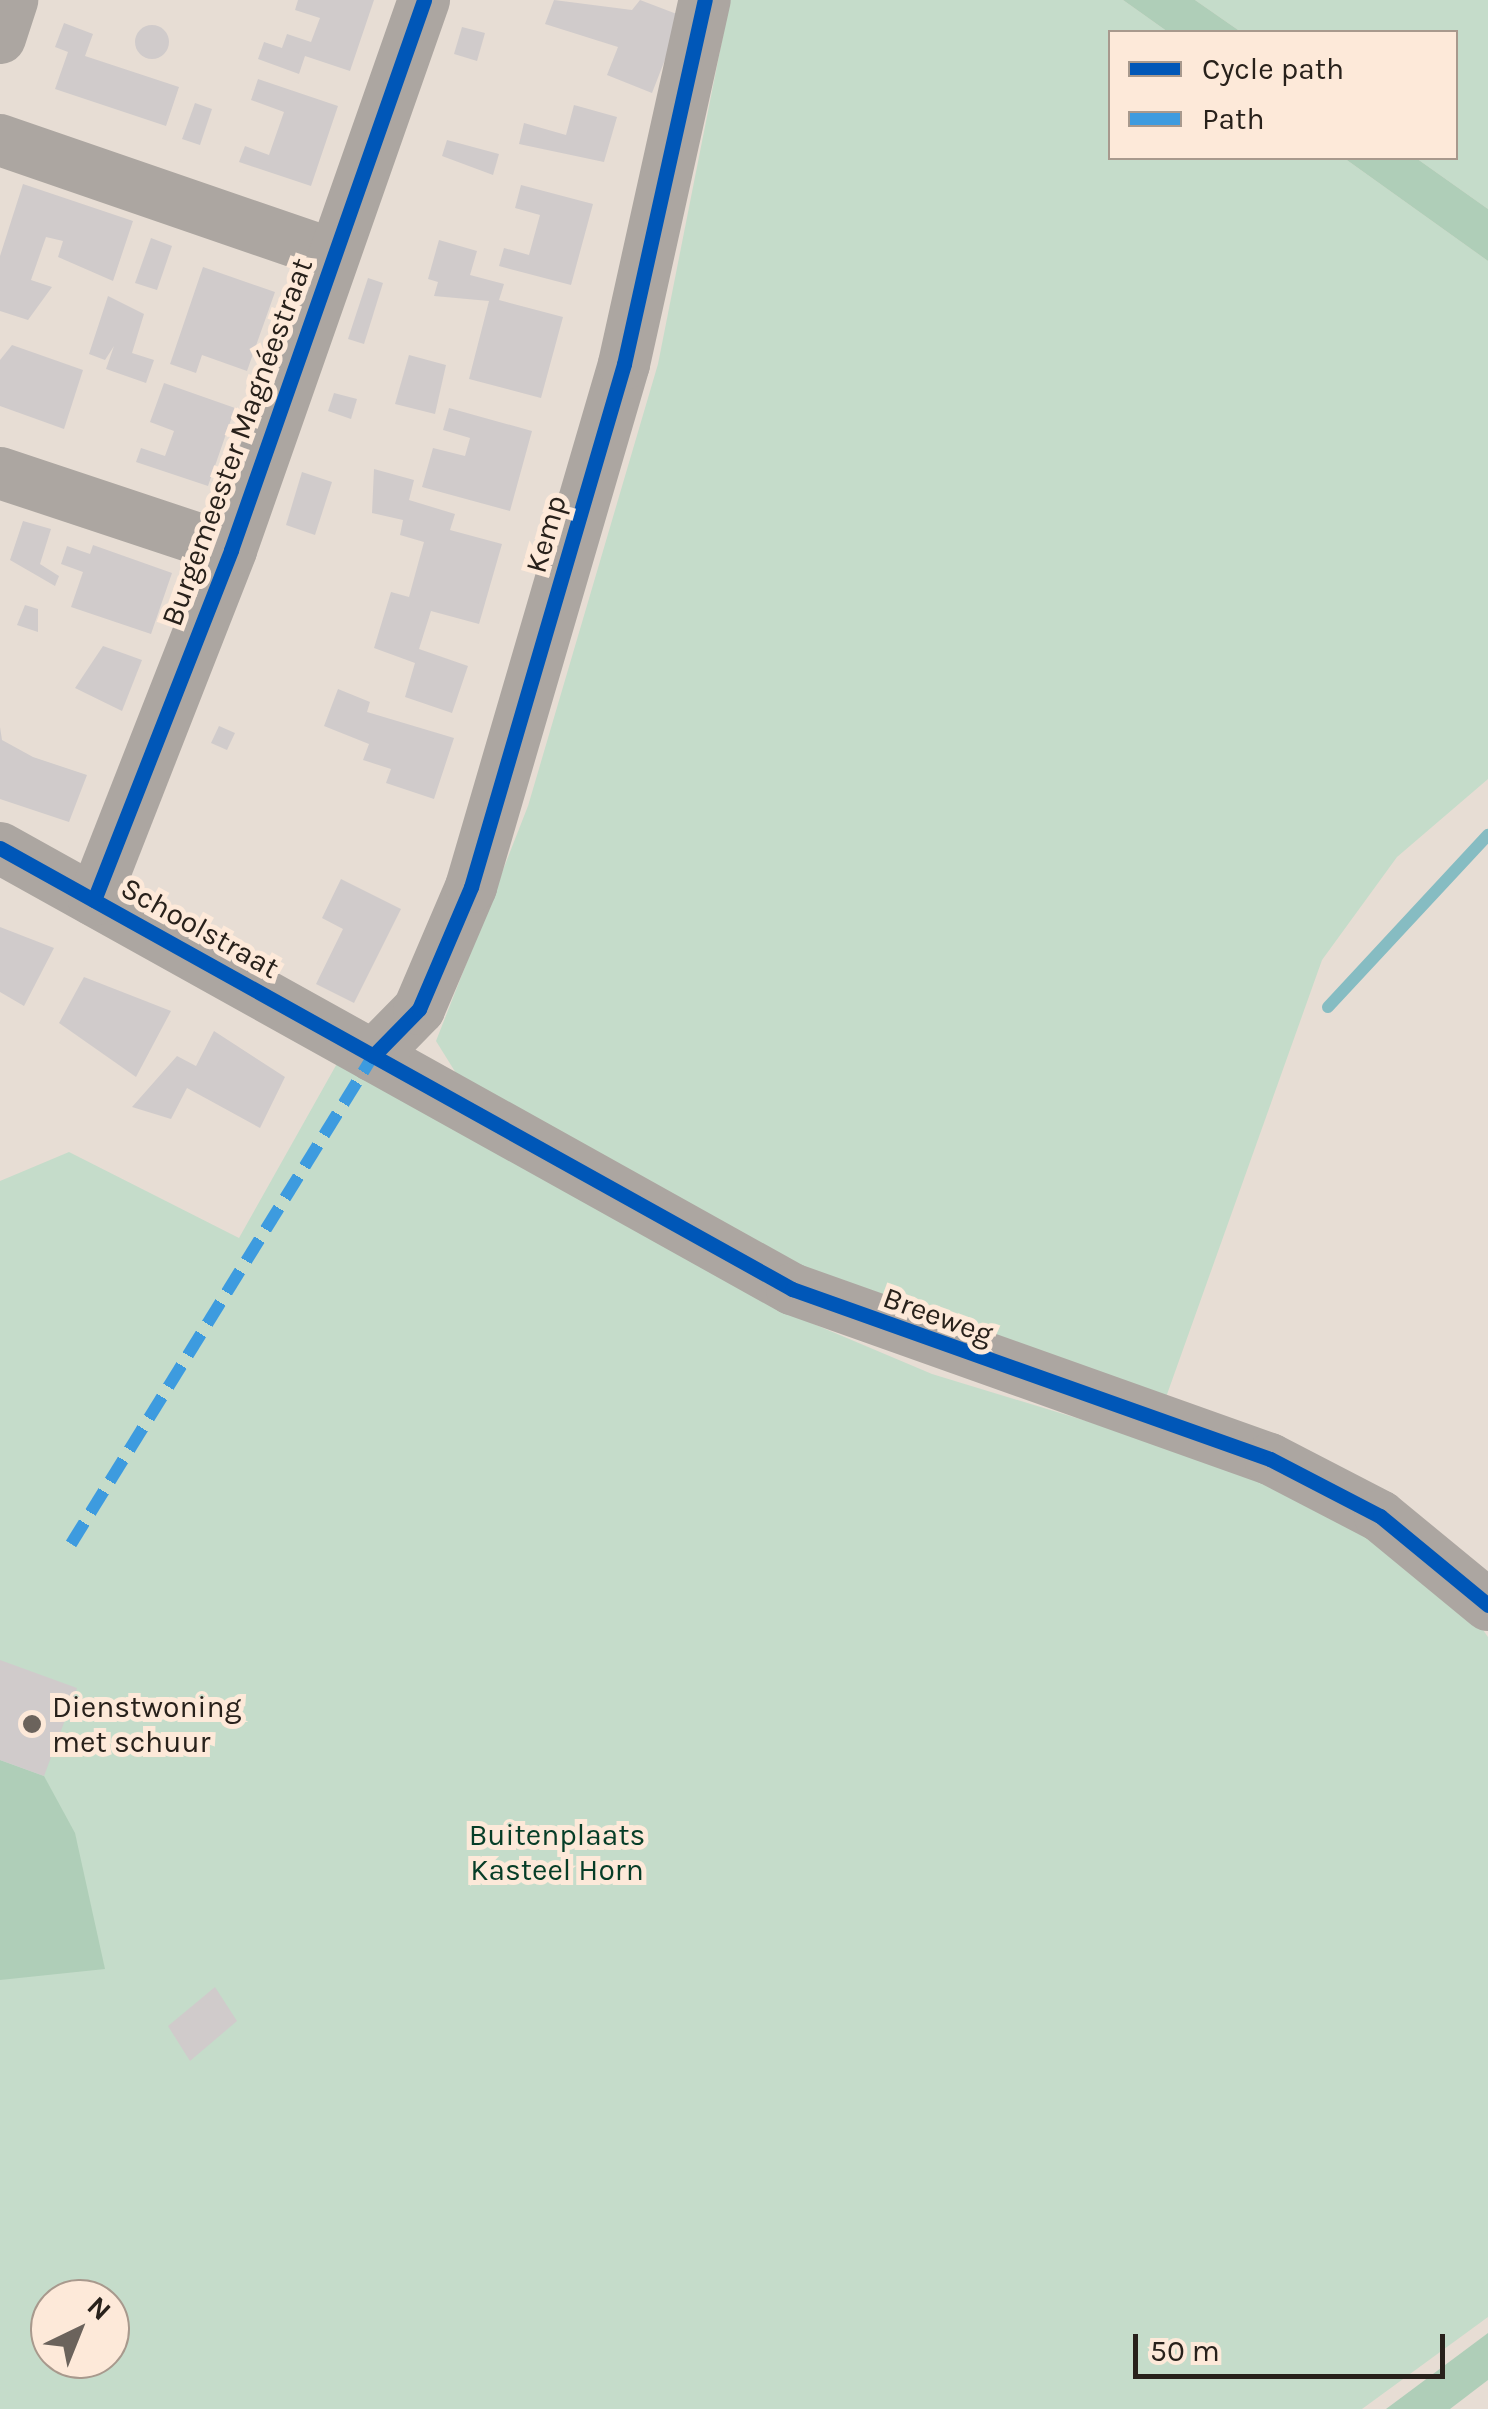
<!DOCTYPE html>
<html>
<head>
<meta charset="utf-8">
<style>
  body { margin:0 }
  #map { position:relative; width:1488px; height:2409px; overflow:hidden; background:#e7ddd4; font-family:Karla,sans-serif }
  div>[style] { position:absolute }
  .green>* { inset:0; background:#c5dcca }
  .forest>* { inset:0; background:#afceb8 }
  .stream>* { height:12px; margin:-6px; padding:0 6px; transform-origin:6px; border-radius:6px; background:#86bcc2 }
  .building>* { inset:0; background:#d0cbcb }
  .round { border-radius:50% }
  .minor>* { height:52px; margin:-26px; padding:0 26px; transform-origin:26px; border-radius:26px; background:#aca6a1 }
  .quiet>* { height:12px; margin-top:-6px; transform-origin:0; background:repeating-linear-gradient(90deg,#3d9bdf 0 25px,transparent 0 37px) }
  .cycleway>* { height:15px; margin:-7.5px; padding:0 7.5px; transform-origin:7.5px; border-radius:7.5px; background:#0057b8 }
  .dots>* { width:28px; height:28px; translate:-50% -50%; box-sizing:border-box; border:5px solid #fde9d9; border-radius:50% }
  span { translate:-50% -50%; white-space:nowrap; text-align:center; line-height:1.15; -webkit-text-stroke:10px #fde9d9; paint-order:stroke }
  .street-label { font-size:30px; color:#28211b }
  .poi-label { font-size:30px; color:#28211b }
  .left { translate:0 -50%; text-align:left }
  .park-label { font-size:30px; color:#063d27 }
  .legend { position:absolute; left:1108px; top:30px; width:350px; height:130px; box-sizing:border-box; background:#fde9d9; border:2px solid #a8998d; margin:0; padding:12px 18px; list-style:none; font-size:30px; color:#28211b }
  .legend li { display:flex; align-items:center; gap:20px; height:50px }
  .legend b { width:50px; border:2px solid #a8998d }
  .north { position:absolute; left:30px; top:2279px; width:100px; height:100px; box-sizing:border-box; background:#fde9d9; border:2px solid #a8998d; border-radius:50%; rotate:43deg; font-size:28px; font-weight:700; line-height:40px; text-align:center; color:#28211b }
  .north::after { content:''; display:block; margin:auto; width:35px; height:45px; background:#6b635c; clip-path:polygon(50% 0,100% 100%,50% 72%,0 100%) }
  .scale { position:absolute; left:1133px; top:2334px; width:312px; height:45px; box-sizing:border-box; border:5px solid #28211b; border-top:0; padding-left:12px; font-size:30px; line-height:35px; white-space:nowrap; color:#28211b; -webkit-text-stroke:8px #fde9d9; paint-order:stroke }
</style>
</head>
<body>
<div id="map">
  <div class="green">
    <i style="clip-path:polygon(730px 0,1123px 0,1168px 32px,1110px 32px,1110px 158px,1344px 158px,1488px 261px,1488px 779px,1397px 857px,1322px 960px,1165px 1400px,891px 1314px,459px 1078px,436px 1041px,528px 806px,658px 364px)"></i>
    <i style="clip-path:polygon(1195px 0,1488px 0,1488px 209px,1416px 158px,1456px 158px,1456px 32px,1241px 32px)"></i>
    <i style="clip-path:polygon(evenodd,339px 1060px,809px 1322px,932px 1374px,1260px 1474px,1368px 1533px,1471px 1613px,1488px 1637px,1488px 2317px,1362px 2409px,0 2409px,0 1181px,69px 1152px,239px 1238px,339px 1060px,50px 2299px,110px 2299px,110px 2359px,50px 2359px,50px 2299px)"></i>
  </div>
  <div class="forest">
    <i style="clip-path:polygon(1123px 0,1195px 0,1241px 32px,1168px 32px)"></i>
    <i style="clip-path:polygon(1344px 158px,1416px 158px,1488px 209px,1488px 261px)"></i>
    <i style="clip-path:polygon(0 1760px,44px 1776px,75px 1833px,105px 1969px,0 1980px)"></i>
    <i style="clip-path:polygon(1488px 2333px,1488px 2380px,1450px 2409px,1386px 2409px)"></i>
  </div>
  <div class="stream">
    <i style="left:1328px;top:1007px;width:235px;rotate:-47.1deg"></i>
  </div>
  <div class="building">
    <i style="clip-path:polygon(298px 0,374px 0,350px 71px,305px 56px,299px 74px,258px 59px,264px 42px,282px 48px,287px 34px,311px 42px,320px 18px,295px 10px)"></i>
    <i style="clip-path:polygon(554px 0,632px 10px,640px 0,682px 16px,652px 93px,607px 75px,618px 47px,545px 24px)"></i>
    <i style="clip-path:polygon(64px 23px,93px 34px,85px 56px,179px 87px,166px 126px,55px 89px,68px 52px,55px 47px)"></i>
    <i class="round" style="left:135px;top:25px;width:34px;height:34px"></i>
    <i style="clip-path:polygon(462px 27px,485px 33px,477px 61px,454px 54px)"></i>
    <i style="clip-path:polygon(258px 79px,338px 106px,311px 186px,239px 162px,245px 146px,269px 155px,284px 112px,251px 100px)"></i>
    <i style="clip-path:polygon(195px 103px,212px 109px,200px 145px,182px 139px)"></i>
    <i style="clip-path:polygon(574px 105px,617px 117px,604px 162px,519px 144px,524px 123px,566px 135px)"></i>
    <i style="clip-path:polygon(447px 140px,499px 154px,493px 175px,442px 156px)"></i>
    <i style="clip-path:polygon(23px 184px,133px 221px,113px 281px,58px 257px,63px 241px,46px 237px,31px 280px,52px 287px,28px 320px,0 311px,0 256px)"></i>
    <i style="clip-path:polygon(521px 185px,593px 204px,571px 285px,499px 266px,504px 248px,529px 255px,540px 215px,515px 208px)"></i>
    <i style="clip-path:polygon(151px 238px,172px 246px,157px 290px,135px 283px)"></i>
    <i style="clip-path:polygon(439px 240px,477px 251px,470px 275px,504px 284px,499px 300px,563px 317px,541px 398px,469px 379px,489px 301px,434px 296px,438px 282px,428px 279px)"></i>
    <i style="clip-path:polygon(203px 267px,275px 292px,247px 371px,202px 355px,196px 373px,170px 364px)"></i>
    <i style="clip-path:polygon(368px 278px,383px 283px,364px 344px,348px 339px)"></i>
    <i style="clip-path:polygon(108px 296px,144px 314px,132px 353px,154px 360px,146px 383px,106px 369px,114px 346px,105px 360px,89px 354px)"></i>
    <i style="clip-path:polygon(12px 345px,83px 370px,64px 429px,0 406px,0 360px)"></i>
    <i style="clip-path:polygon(409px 355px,446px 365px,435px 414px,395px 404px)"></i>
    <i style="clip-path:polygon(164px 383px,235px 408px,208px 486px,136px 462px,141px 448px,165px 456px,174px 431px,150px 422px)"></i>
    <i style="clip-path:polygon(334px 393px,357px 399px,351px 419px,328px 411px)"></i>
    <i style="clip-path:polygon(449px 408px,532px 431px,510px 511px,422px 487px,433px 448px,465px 456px,470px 438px,443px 430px)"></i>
    <i style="clip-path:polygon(374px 469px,414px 480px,409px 500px,455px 514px,450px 530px,502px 544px,479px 624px,431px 611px,419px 649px,468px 666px,452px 713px,405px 697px,415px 663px,374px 648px,391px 592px,409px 597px,424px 542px,400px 535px,403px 520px,372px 513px)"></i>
    <i style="clip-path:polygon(302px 472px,332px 482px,315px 535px,286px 525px)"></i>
    <i style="clip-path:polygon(23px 521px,51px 529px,40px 564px,59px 576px,55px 586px,10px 560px)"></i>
    <i style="clip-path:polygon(93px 545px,172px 573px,151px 634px,71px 607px,83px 572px,61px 564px,67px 546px,90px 554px)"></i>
    <i style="clip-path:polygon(25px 605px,38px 609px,38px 632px,17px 625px)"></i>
    <i style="clip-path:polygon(103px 646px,142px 660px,122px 711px,75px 688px)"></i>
    <i style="clip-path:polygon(338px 689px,370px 702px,367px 712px,454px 738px,434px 799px,386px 783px,391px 769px,363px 760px,369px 744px,324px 726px)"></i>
    <i style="clip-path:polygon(219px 726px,235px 733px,227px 750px,211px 743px)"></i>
    <i style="clip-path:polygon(0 727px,2px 740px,33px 757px,87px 775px,69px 822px,0 799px)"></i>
    <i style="clip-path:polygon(341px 879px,401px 909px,354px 1003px,316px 984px,343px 929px,322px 918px)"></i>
    <i style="clip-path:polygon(0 927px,54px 948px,24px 1006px,0 992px)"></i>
    <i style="clip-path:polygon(84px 977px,171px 1011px,136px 1077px,59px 1023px)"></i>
    <i style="clip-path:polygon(214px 1031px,285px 1077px,260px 1128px,187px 1088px,171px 1119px,132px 1107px,177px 1056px,196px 1066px)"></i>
    <i style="clip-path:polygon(0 1660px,77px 1688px,44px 1776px,0 1760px)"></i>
    <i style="clip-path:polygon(215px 1987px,237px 2021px,190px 2061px,168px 2026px)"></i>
  </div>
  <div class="minor">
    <i style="left:0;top:38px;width:40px;rotate:-72deg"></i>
    <i style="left:0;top:140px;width:353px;rotate:19deg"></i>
    <i style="left:0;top:473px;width:243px;rotate:18.4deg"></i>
    <i style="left:0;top:848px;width:907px;rotate:29.11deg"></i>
    <i style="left:792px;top:1289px;width:507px;rotate:19.58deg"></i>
    <i style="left:1270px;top:1459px;width:124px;rotate:27.4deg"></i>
    <i style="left:1380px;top:1516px;width:140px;rotate:39.5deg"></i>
    <i style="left:94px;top:900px;width:376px;rotate:-68.6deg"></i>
    <i style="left:231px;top:550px;width:583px;rotate:-70.66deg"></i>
    <i style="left:373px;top:1056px;width:66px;rotate:-45.6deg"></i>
    <i style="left:419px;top:1009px;width:133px;rotate:-66.9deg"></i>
    <i style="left:471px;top:887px;width:545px;rotate:-73.69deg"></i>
    <i style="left:624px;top:364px;width:373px;rotate:-77.5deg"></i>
  </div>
  <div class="quiet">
    <i style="left:71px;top:1544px;width:574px;rotate:-58.25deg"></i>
  </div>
  <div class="cycleway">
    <i style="left:0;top:848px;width:907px;rotate:29.11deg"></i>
    <i style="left:792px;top:1289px;width:507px;rotate:19.58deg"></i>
    <i style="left:1270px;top:1459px;width:124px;rotate:27.4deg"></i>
    <i style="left:1380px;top:1516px;width:140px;rotate:39.5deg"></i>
    <i style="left:94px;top:900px;width:376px;rotate:-68.6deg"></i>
    <i style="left:231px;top:550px;width:583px;rotate:-70.66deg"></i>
    <i style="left:373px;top:1056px;width:66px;rotate:-45.6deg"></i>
    <i style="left:419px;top:1009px;width:133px;rotate:-66.9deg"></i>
    <i style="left:471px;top:887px;width:545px;rotate:-73.69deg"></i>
    <i style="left:624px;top:364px;width:373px;rotate:-77.5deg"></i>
  </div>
  <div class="dots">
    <i style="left:32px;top:1724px;background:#6b635c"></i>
  </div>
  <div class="street-label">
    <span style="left:237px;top:442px;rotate:-70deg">Burgemeester Magnéestraat</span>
    <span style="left:546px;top:534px;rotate:-74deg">Kemp</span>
    <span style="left:200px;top:928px;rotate:29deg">Schoolstraat</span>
    <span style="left:938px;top:1316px;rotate:20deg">Breeweg</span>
  </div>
  <div class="poi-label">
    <span class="left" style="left:52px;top:1724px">Dienstwoning<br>met schuur</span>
  </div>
  <div class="park-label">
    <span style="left:557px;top:1852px">Buitenplaats<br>Kasteel Horn</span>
  </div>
  <ul class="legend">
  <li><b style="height:12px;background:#0057b8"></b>Cycle path</li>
  <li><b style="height:12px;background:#3d9bdf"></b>Path</li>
  </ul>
  <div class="north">N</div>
  <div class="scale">50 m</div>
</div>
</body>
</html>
